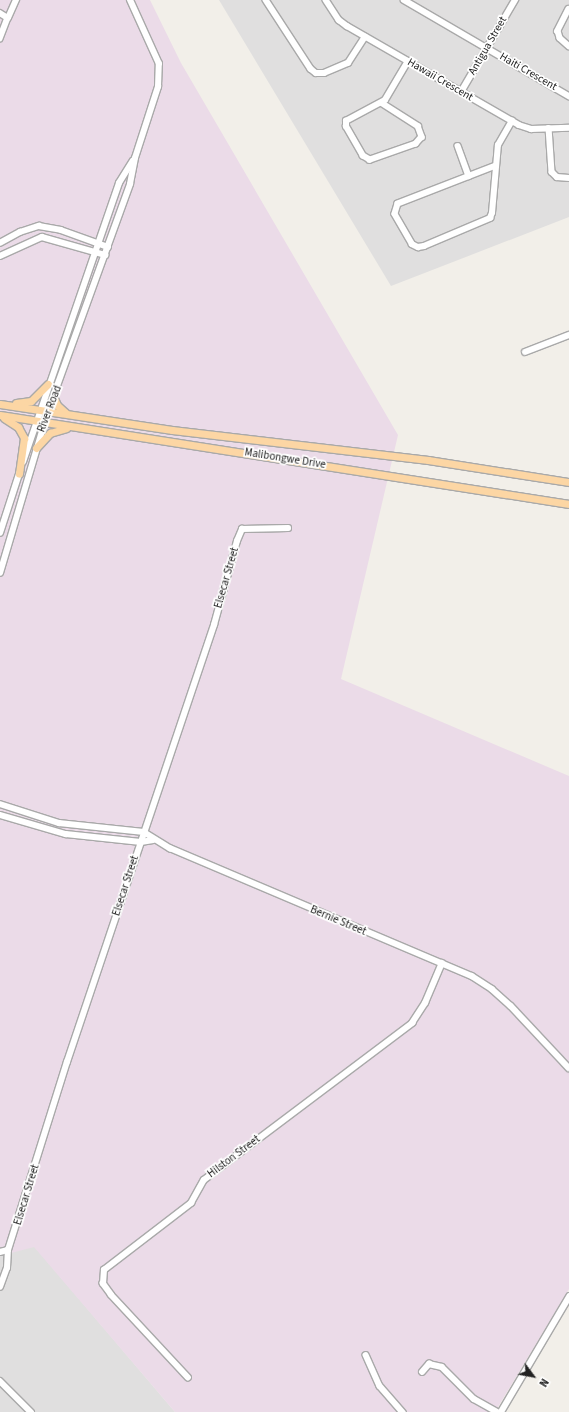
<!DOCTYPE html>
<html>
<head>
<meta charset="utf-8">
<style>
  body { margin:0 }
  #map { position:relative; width:569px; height:1412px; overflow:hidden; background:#f2efe9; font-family:"Source Sans 3",sans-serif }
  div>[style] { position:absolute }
  .residential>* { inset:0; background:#e0dfdf }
  .industrial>* { inset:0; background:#ebdbe8 }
  .roads { filter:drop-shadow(1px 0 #a9a9a9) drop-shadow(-1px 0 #a9a9a9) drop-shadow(0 1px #a9a9a9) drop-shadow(0 -1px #a9a9a9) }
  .minor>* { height:5.5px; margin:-2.75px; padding:0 2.75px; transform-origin:2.75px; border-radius:2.75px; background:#fff }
  .major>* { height:7px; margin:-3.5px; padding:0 3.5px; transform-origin:3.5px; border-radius:3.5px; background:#fcd6a4 }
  span { translate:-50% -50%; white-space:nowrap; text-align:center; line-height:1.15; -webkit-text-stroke:3.5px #fff; paint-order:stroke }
  .street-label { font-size:11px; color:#222 }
  .north { position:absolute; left:513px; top:1356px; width:40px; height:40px; -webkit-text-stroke:3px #fff; paint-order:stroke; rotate:122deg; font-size:11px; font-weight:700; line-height:16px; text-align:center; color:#222 }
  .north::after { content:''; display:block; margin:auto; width:14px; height:18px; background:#222; clip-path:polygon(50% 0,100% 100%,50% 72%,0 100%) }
</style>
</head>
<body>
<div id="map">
  <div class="residential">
    <i style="clip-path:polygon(219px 0,569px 0,569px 217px,391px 286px)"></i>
    <i style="clip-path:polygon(34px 1246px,175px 1412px,0 1412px,0 1254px)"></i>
  </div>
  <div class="industrial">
    <i style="clip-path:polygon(0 0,150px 0,181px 63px,398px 435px,341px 679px,569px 776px,569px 1289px,495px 1412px,175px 1412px,34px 1247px,0 1256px)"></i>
  </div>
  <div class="roads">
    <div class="minor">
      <i style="left:266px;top:0;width:82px;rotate:56.9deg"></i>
      <i style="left:311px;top:69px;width:6px;rotate:39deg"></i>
      <i style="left:316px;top:73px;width:8px"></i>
      <i style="left:324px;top:73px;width:26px;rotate:-23deg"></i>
      <i style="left:348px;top:63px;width:31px;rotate:-57deg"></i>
      <i style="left:326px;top:0;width:24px;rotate:57deg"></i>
      <i style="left:339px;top:20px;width:10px;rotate:37deg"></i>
      <i style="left:347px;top:26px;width:198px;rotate:29.9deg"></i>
      <i style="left:519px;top:125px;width:13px;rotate:18deg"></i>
      <i style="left:531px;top:129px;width:38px;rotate:-2deg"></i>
      <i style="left:404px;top:0;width:191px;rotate:30.2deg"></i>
      <i style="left:569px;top:9px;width:25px;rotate:117deg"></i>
      <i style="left:558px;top:31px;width:7px;rotate:74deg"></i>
      <i style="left:560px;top:38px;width:12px;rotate:42deg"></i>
      <i style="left:0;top:13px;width:9px;rotate:32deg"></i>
      <i style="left:8px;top:18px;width:22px;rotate:111deg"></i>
      <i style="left:8px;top:18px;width:20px;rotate:-66deg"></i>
      <i style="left:461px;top:92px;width:107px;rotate:-59.6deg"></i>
      <i style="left:382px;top:103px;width:43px;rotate:32.6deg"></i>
      <i style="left:418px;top:126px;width:12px;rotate:70deg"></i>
      <i style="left:422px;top:137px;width:9px;rotate:131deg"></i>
      <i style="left:416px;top:144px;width:49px;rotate:160.8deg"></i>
      <i style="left:370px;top:160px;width:8px;rotate:-150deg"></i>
      <i style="left:363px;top:156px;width:34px;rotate:-120deg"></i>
      <i style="left:346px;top:127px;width:6px;rotate:-90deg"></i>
      <i style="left:346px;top:121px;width:44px;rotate:-28.3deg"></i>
      <i style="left:385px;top:100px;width:45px;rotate:-59.5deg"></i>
      <i style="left:549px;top:128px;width:44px;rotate:86.1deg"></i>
      <i style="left:552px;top:172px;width:7px;rotate:45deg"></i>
      <i style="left:557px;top:177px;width:12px;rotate:5deg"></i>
      <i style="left:458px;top:146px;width:32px;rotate:70deg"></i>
      <i style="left:496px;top:166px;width:105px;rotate:158.8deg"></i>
      <i style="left:398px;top:204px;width:10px;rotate:107deg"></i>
      <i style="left:395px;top:214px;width:34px;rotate:60deg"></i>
      <i style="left:412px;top:244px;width:7px;rotate:27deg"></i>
      <i style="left:418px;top:247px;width:6px;rotate:-9deg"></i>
      <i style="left:424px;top:246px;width:72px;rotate:-23deg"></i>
      <i style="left:490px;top:218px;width:5px;rotate:-68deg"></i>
      <i style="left:492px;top:213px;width:68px;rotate:-85deg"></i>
      <i style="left:498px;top:145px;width:28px;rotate:-60deg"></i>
      <i style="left:0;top:243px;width:23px;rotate:-29deg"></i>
      <i style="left:20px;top:232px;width:20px;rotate:-18deg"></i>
      <i style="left:39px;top:226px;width:22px;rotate:10deg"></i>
      <i style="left:61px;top:230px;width:50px;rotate:19.9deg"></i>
      <i style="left:0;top:256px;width:46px;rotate:-24.3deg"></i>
      <i style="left:42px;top:237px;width:66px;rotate:15.9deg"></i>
      <i style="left:525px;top:352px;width:47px;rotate:-21.1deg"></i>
      <i style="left:23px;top:462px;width:295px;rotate:-71deg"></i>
      <i style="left:119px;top:183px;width:26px;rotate:-58deg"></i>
      <i style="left:0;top:533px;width:65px;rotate:-72.1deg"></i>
      <i style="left:0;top:573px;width:169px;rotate:-73.5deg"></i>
      <i style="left:48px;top:411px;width:241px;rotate:-70.1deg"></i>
      <i style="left:130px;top:184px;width:26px;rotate:-79deg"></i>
      <i style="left:135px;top:158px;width:75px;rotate:-72.1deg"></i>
      <i style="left:158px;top:87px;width:23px;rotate:-88deg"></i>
      <i style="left:159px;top:64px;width:70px;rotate:-114.4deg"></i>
      <i style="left:0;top:804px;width:62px;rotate:17.9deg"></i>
      <i style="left:59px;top:823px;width:85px;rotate:6deg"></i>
      <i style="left:144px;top:832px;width:31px;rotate:32deg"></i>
      <i style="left:170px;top:848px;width:328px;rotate:23deg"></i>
      <i style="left:472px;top:976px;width:24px;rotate:33deg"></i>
      <i style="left:492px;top:989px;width:25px;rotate:42deg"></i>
      <i style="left:511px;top:1006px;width:85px;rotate:46.9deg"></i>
      <i style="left:0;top:815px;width:69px;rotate:16.1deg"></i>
      <i style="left:66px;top:834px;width:75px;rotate:6.1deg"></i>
      <i style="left:141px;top:842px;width:12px;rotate:-9deg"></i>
      <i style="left:0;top:1252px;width:8px;rotate:-14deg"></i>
      <i style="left:0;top:1287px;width:20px;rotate:-70deg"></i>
      <i style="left:7px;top:1268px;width:18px;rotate:-87deg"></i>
      <i style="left:8px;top:1250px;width:197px;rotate:-72.6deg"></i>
      <i style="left:67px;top:1062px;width:461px;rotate:-71.4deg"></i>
      <i style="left:214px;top:625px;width:87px;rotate:-74.7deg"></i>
      <i style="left:237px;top:541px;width:13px;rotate:-67deg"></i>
      <i style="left:242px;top:529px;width:46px;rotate:-1.2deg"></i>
      <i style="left:366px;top:1355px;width:34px;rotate:66deg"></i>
      <i style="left:380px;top:1386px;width:35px;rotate:49deg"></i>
      <i style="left:422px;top:1372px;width:11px;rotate:-49deg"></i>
      <i style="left:429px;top:1364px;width:13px;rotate:13deg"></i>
      <i style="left:442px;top:1367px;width:45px;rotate:45deg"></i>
      <i style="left:474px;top:1399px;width:26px;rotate:29deg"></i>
      <i style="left:188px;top:1378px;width:113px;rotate:-132.9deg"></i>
      <i style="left:111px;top:1295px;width:14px;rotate:-126deg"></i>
      <i style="left:103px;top:1284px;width:14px;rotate:-86deg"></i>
      <i style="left:104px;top:1270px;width:110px;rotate:-37.6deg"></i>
      <i style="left:191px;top:1203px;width:26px;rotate:-61deg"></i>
      <i style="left:204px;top:1180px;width:261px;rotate:-37deg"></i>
      <i style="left:412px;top:1023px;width:24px;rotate:-57deg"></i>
      <i style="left:425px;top:1003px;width:43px;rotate:-67deg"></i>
      <i style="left:0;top:1381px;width:44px;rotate:45deg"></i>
      <i style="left:501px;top:1412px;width:134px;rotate:-59.4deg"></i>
    </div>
    <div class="major">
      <i style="left:54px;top:398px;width:8px;rotate:67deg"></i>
      <i style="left:57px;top:405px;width:12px;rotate:42deg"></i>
      <i style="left:16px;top:403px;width:15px;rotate:-8deg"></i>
      <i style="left:31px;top:401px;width:24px;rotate:-45deg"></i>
      <i style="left:0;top:404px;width:174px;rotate:8.6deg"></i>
      <i style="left:172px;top:430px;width:258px;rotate:6.7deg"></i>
      <i style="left:428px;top:460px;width:143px;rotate:8.9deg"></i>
      <i style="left:0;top:415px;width:576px;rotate:8.89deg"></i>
      <i style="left:4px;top:418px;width:17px;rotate:33deg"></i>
      <i style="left:18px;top:427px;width:13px;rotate:61deg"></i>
      <i style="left:24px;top:438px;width:36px;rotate:98deg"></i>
      <i style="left:36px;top:448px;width:21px;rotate:-47deg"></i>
      <i style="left:50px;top:433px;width:17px;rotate:-17deg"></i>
    </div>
  </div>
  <div class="street-label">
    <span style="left:488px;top:46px;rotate:-60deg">Antigua Street</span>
    <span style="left:528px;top:72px;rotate:30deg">Haiti Crescent</span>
    <span style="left:440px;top:80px;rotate:30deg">Hawaii Crescent</span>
    <span style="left:50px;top:409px;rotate:-69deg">River Road</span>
    <span style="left:285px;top:459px;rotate:9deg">Malibongwe Drive</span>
    <span style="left:227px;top:578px;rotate:-74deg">Elsecar Street</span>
    <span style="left:126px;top:886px;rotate:-72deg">Elsecar Street</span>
    <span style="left:338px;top:921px;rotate:23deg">Bernie Street</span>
    <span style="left:234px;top:1157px;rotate:-37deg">Hilston Street</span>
    <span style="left:27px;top:1195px;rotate:-73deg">Elsecar Street</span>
  </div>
  <div class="north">N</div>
</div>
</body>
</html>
